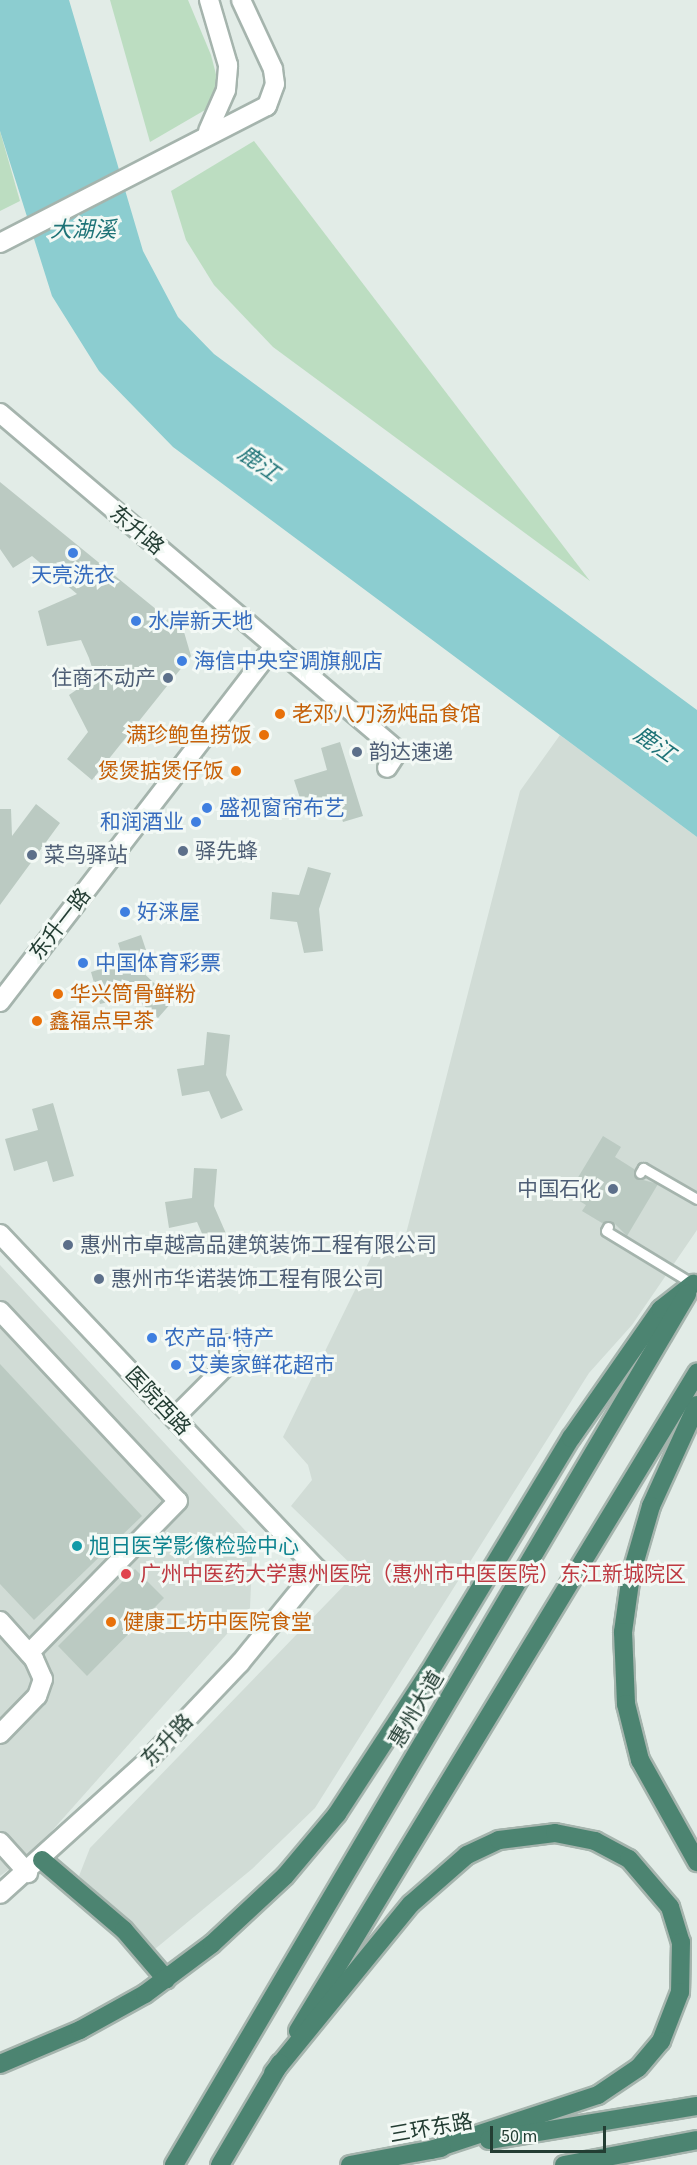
<!DOCTYPE html>
<html>
<head>
<meta charset="utf-8">
<style>
  body { margin:0 }
  #map { position:relative; width:697px; height:2165px; overflow:hidden; background:#e2ece7; font-family:"Source Sans 3","Noto Sans SC",sans-serif }
  div>[style] { position:absolute }
  .built>* { inset:0; background:#d1dcd6 }
  .green>* { inset:0; background:#bcddc1 }
  .water>* { inset:0; background:#8ccdd0 }
  .building>* { inset:0; background:#bbcac2 }
  .roads { filter:drop-shadow(2px 0 #a5b4ad) drop-shadow(-2px 0 #a5b4ad) drop-shadow(0 2px #a5b4ad) drop-shadow(0 -2px #a5b4ad) }
  .service>* { height:9px; margin:-4.5px; padding:0 4.5px; transform-origin:4.5px; border-radius:4.5px; background:#fff }
  .minor>* { height:18px; margin:-9px; padding:0 9px; transform-origin:9px; border-radius:9px; background:#fff }
  .tertiary>* { height:18px; margin:-9px; padding:0 9px; transform-origin:9px; border-radius:9px; background:#fff }
  .trunk>* { height:18px; margin:-9px; padding:0 9px; transform-origin:9px; border-radius:9px; background:#4c8471 }
  .dots>* { width:16px; height:16px; translate:-50% -50%; box-sizing:border-box; border:3px solid #f3f9f5; border-radius:50% }
  span { translate:-50% -50%; white-space:nowrap; text-align:center; line-height:1.15; -webkit-text-stroke:6px #f3f9f5; paint-order:stroke }
  .street-label { font-size:21px; color:#233d33 }
  .shop-label { font-size:21px; color:#366cbe }
  .left { translate:0 -50%; text-align:left }
  .right { translate:-100% -50%; text-align:right }
  .service-label { font-size:21px; color:#4e5e75 }
  .food-label { font-size:21px; color:#c56008 }
  .culture-label { font-size:21px; color:#0d838f }
  .health-label { font-size:21px; color:#be3a42 }
  .water-label { font-size:22px; color:#1e7377; font-style:italic }
  .scale { position:absolute; left:490px; top:2126px; width:116px; height:27px; box-sizing:border-box; border:3px solid #233d33; border-top:0; padding-left:8px; font-size:18px; line-height:21px; white-space:nowrap; color:#233d33; -webkit-text-stroke:4px #f3f9f5; paint-order:stroke }
</style>
</head>
<body>
<div id="map">
  <div class="built">
    <i style="clip-path:polygon(560px 735px,697px 837px,697px 1230px,632px 1325px,589px 1373px,315px 1808px,252px 1869px,155px 1949px,79px 1876px,90px 1848px,358px 1571px,291px 1506px,312px 1480px,308px 1465px,283px 1437px,377px 1245px,400px 1257px,520px 791px)"></i>
    <i style="clip-path:polygon(0 1265px,253px 1539px,250px 1608px,34px 1851px,0 1876px)"></i>
  </div>
  <div class="green">
    <i style="clip-path:polygon(110px 0,188px 0,211px 55px,219px 86px,205px 110px,150px 142px)"></i>
    <i style="clip-path:polygon(0 131px,20px 201px,0 211px)"></i>
    <i style="clip-path:polygon(254px 141px,590px 581px,273px 347px,214px 285px,186px 240px,171px 191px)"></i>
  </div>
  <div class="water">
    <i style="clip-path:polygon(0 0,69px 0,143px 251px,178px 317px,214px 354px,697px 710px,697px 837px,173px 447px,99px 371px,52px 296px,0 131px)"></i>
  </div>
  <div class="building">
    <i style="clip-path:polygon(0 482px,184px 632px,191px 656px,92px 780px,67px 759px,88px 732px,69px 695px,95px 677px,89px 658px,81px 640px,47px 646px,38px 611px,77px 594px,32px 556px,13px 568px,0 549px)"></i>
    <i style="clip-path:polygon(340px 742px,363px 816px,343px 822px,336px 800px,304px 810px,294px 780px,327px 770px,321px 748px)"></i>
    <i style="clip-path:polygon(36px 804px,60px 823px,0 905px,0 809px,11px 809px,12px 836px)"></i>
    <i style="clip-path:polygon(308px 867px,331px 873px,319px 909px,323px 951px,304px 953px,297px 922px,270px 919px,272px 892px,299px 895px)"></i>
    <i style="clip-path:polygon(141px 935px,149px 959px,134px 964px,173px 1001px,158px 1018px,133px 996px,100px 1004px,91px 972px,124px 962px,118px 943px)"></i>
    <i style="clip-path:polygon(207px 1032px,230px 1035px,226px 1075px,243px 1110px,221px 1119px,209px 1091px,182px 1096px,177px 1069px,204px 1065px)"></i>
    <i style="clip-path:polygon(53px 1103px,74px 1176px,53px 1182px,47px 1161px,14px 1171px,5px 1139px,38px 1130px,32px 1109px)"></i>
    <i style="clip-path:polygon(603px 1136px,621px 1147px,615px 1157px,634px 1169px,636px 1178px,658px 1184px,627px 1236px,612px 1221px,602px 1223px,582px 1211px,586px 1205px,568px 1194px)"></i>
    <i style="clip-path:polygon(194px 1168px,217px 1169px,214px 1206px,231px 1245px,211px 1254px,197px 1222px,169px 1228px,165px 1202px,192px 1198px)"></i>
    <i style="clip-path:polygon(0 1364px,142px 1516px,34px 1620px,0 1584px)"></i>
    <i style="clip-path:polygon(135px 1569px,164px 1598px,87px 1676px,58px 1646px)"></i>
  </div>
  <div class="roads">
    <div class="service">
      <i style="left:640px;top:1173px;width:6px;rotate:-59deg"></i>
      <i style="left:643px;top:1168px;width:62px;rotate:29.9deg"></i>
      <i style="left:608px;top:1227px;width:4px;rotate:117deg"></i>
      <i style="left:606px;top:1231px;width:102px;rotate:31.3deg"></i>
    </div>
    <div class="minor">
      <i style="left:0;top:413px;width:522px;rotate:40.34deg"></i>
      <i style="left:398px;top:751px;width:20px;rotate:123deg"></i>
      <i style="left:0;top:1002px;width:449px;rotate:-52.4deg"></i>
      <i style="left:0;top:1234px;width:461px;rotate:46.6deg"></i>
      <i style="left:317px;top:1569px;width:122px;rotate:129.3deg"></i>
      <i style="left:240px;top:1663px;width:138px;rotate:133.5deg"></i>
      <i style="left:145px;top:1763px;width:195px;rotate:137.9deg"></i>
      <i style="left:0;top:1311px;width:260px;rotate:46.9deg"></i>
      <i style="left:178px;top:1501px;width:213px;rotate:134.4deg"></i>
      <i style="left:174px;top:1418px;width:76px;rotate:-45deg"></i>
      <i style="left:228px;top:1364px;width:20px;rotate:-84deg"></i>
      <i style="left:0;top:1621px;width:51px;rotate:48.2deg"></i>
      <i style="left:34px;top:1659px;width:22px;rotate:66deg"></i>
      <i style="left:43px;top:1679px;width:18px;rotate:109deg"></i>
      <i style="left:37px;top:1696px;width:53px;rotate:134.2deg"></i>
      <i style="left:0;top:1842px;width:42px;rotate:47.9deg"></i>
    </div>
    <div class="tertiary">
      <i style="left:208px;top:131px;width:45px;rotate:-66.3deg"></i>
      <i style="left:226px;top:90px;width:25px;rotate:-85deg"></i>
      <i style="left:228px;top:65px;width:68px;rotate:-106.3deg"></i>
      <i style="left:0;top:243px;width:300px;rotate:-27.2deg"></i>
      <i style="left:267px;top:106px;width:23px;rotate:-70deg"></i>
      <i style="left:275px;top:84px;width:15px;rotate:-98deg"></i>
      <i style="left:273px;top:69px;width:76px;rotate:-114.9deg"></i>
    </div>
    <div class="trunk">
      <i style="left:697px;top:1405px;width:111px;rotate:114.5deg"></i>
      <i style="left:651px;top:1506px;width:72px;rotate:106.2deg"></i>
      <i style="left:631px;top:1575px;width:58px;rotate:98deg"></i>
      <i style="left:623px;top:1632px;width:72px;rotate:87.6deg"></i>
      <i style="left:626px;top:1704px;width:58px;rotate:76deg"></i>
      <i style="left:640px;top:1760px;width:117px;rotate:60.8deg"></i>
      <i style="left:42px;top:1860px;width:108px;rotate:40.5deg"></i>
      <i style="left:124px;top:1930px;width:65px;rotate:49.4deg"></i>
      <i style="left:298px;top:2031px;width:770px;rotate:-58.77deg"></i>
      <i style="left:0;top:2064px;width:87px;rotate:-23deg"></i>
      <i style="left:80px;top:2030px;width:74px;rotate:-29deg"></i>
      <i style="left:145px;top:1994px;width:84px;rotate:-36.7deg"></i>
      <i style="left:212px;top:1944px;width:100px;rotate:-43deg"></i>
      <i style="left:285px;top:1876px;width:81px;rotate:-50deg"></i>
      <i style="left:337px;top:1814px;width:168px;rotate:-56.9deg"></i>
      <i style="left:429px;top:1673px;width:275px;rotate:-58.9deg"></i>
      <i style="left:571px;top:1438px;width:157px;rotate:-55.1deg"></i>
      <i style="left:661px;top:1309px;width:41px;rotate:-38deg"></i>
      <i style="left:273px;top:2073px;width:218px;rotate:-50.8deg"></i>
      <i style="left:411px;top:1904px;width:74px;rotate:-41.2deg"></i>
      <i style="left:467px;top:1855px;width:35px;rotate:-25deg"></i>
      <i style="left:499px;top:1840px;width:56px;rotate:-7.1deg"></i>
      <i style="left:555px;top:1833px;width:41px;rotate:11.3deg"></i>
      <i style="left:595px;top:1841px;width:38px;rotate:28deg"></i>
      <i style="left:629px;top:1859px;width:63px;rotate:49.5deg"></i>
      <i style="left:670px;top:1907px;width:37px;rotate:73deg"></i>
      <i style="left:681px;top:1942px;width:50px;rotate:91.1deg"></i>
      <i style="left:680px;top:1992px;width:53px;rotate:111.2deg"></i>
      <i style="left:661px;top:2041px;width:35px;rotate:130deg"></i>
      <i style="left:638px;top:2068px;width:48px;rotate:146deg"></i>
      <i style="left:598px;top:2095px;width:176px;rotate:161.8deg"></i>
      <i style="left:489px;top:2140px;width:211px;rotate:-9.3deg"></i>
      <i style="left:174px;top:2165px;width:1011px;rotate:-59.5deg"></i>
      <i style="left:220px;top:2165px;width:118px;rotate:-59.5deg"></i>
      <i style="left:350px;top:2165px;width:93px;rotate:-10.6deg"></i>
      <i style="left:564px;top:2165px;width:135px;rotate:-10.6deg"></i>
    </div>
  </div>
  <div class="dots">
    <i style="left:73px;top:553px;background:#3f7fe0"></i>
    <i style="left:136px;top:621px;background:#3f7fe0"></i>
    <i style="left:182px;top:661px;background:#3f7fe0"></i>
    <i style="left:168px;top:678px;background:#5c6f8a"></i>
    <i style="left:280px;top:714px;background:#e8710a"></i>
    <i style="left:264px;top:735px;background:#e8710a"></i>
    <i style="left:357px;top:752px;background:#5c6f8a"></i>
    <i style="left:236px;top:771px;background:#e8710a"></i>
    <i style="left:207px;top:808px;background:#3f7fe0"></i>
    <i style="left:196px;top:822px;background:#3f7fe0"></i>
    <i style="left:183px;top:851px;background:#5c6f8a"></i>
    <i style="left:32px;top:855px;background:#5c6f8a"></i>
    <i style="left:125px;top:912px;background:#3f7fe0"></i>
    <i style="left:83px;top:963px;background:#3f7fe0"></i>
    <i style="left:58px;top:994px;background:#e8710a"></i>
    <i style="left:37px;top:1021px;background:#e8710a"></i>
    <i style="left:613px;top:1189px;background:#5c6f8a"></i>
    <i style="left:68px;top:1245px;background:#5c6f8a"></i>
    <i style="left:99px;top:1279px;background:#5c6f8a"></i>
    <i style="left:152px;top:1338px;background:#3f7fe0"></i>
    <i style="left:176px;top:1365px;background:#3f7fe0"></i>
    <i style="left:77px;top:1546px;background:#0f9aa8"></i>
    <i style="left:126px;top:1574px;background:#e0444e"></i>
    <i style="left:111px;top:1622px;background:#e8710a"></i>
  </div>
  <div class="street-label">
    <span style="left:137px;top:530px;rotate:40deg">东升路</span>
    <span style="left:60px;top:924px;rotate:-52deg">东升一路</span>
    <span style="left:158px;top:1401px;rotate:47deg">医院西路</span>
    <span style="left:416px;top:1709px;rotate:-59deg">惠州大道</span>
    <span style="left:167px;top:1740px;rotate:-46deg">东升路</span>
    <span style="left:431px;top:2128px;rotate:-10deg">三环东路</span>
  </div>
  <div class="shop-label">
    <span style="left:73px;top:575px">天亮洗衣</span>
    <span class="left" style="left:148px;top:621px">水岸新天地</span>
    <span class="left" style="left:194px;top:661px">海信中央空调旗舰店</span>
    <span class="left" style="left:219px;top:808px">盛视窗帘布艺</span>
    <span class="right" style="left:184px;top:822px">和润酒业</span>
    <span class="left" style="left:137px;top:912px">好涞屋</span>
    <span class="left" style="left:95px;top:963px">中国体育彩票</span>
    <span class="left" style="left:164px;top:1338px">农产品·特产</span>
    <span class="left" style="left:188px;top:1365px">艾美家鲜花超市</span>
  </div>
  <div class="service-label">
    <span class="right" style="left:156px;top:678px">住商不动产</span>
    <span class="left" style="left:369px;top:752px">韵达速递</span>
    <span class="left" style="left:195px;top:851px">驿先蜂</span>
    <span class="left" style="left:44px;top:855px">菜鸟驿站</span>
    <span class="right" style="left:601px;top:1189px">中国石化</span>
    <span class="left" style="left:80px;top:1245px">惠州市卓越高品建筑装饰工程有限公司</span>
    <span class="left" style="left:111px;top:1279px">惠州市华诺装饰工程有限公司</span>
  </div>
  <div class="food-label">
    <span class="left" style="left:292px;top:714px">老邓八刀汤炖品食馆</span>
    <span class="right" style="left:252px;top:735px">满珍鲍鱼捞饭</span>
    <span class="right" style="left:224px;top:771px">煲煲掂煲仔饭</span>
    <span class="left" style="left:70px;top:994px">华兴筒骨鲜粉</span>
    <span class="left" style="left:49px;top:1021px">鑫福点早茶</span>
    <span class="left" style="left:123px;top:1622px">健康工坊中医院食堂</span>
  </div>
  <div class="culture-label">
    <span class="left" style="left:89px;top:1546px">旭日医学影像检验中心</span>
  </div>
  <div class="health-label">
    <span class="left" style="left:140px;top:1574px">广州中医药大学惠州医院（惠州市中医医院）东江新城院区</span>
  </div>
  <div class="water-label">
    <span style="left:83px;top:231px">大湖溪</span>
    <span style="left:258px;top:464px;rotate:35deg">鹿江</span>
    <span style="left:654px;top:745px;rotate:35deg">鹿江</span>
  </div>
  <div class="scale">50 m</div>
</div>
</body>
</html>
